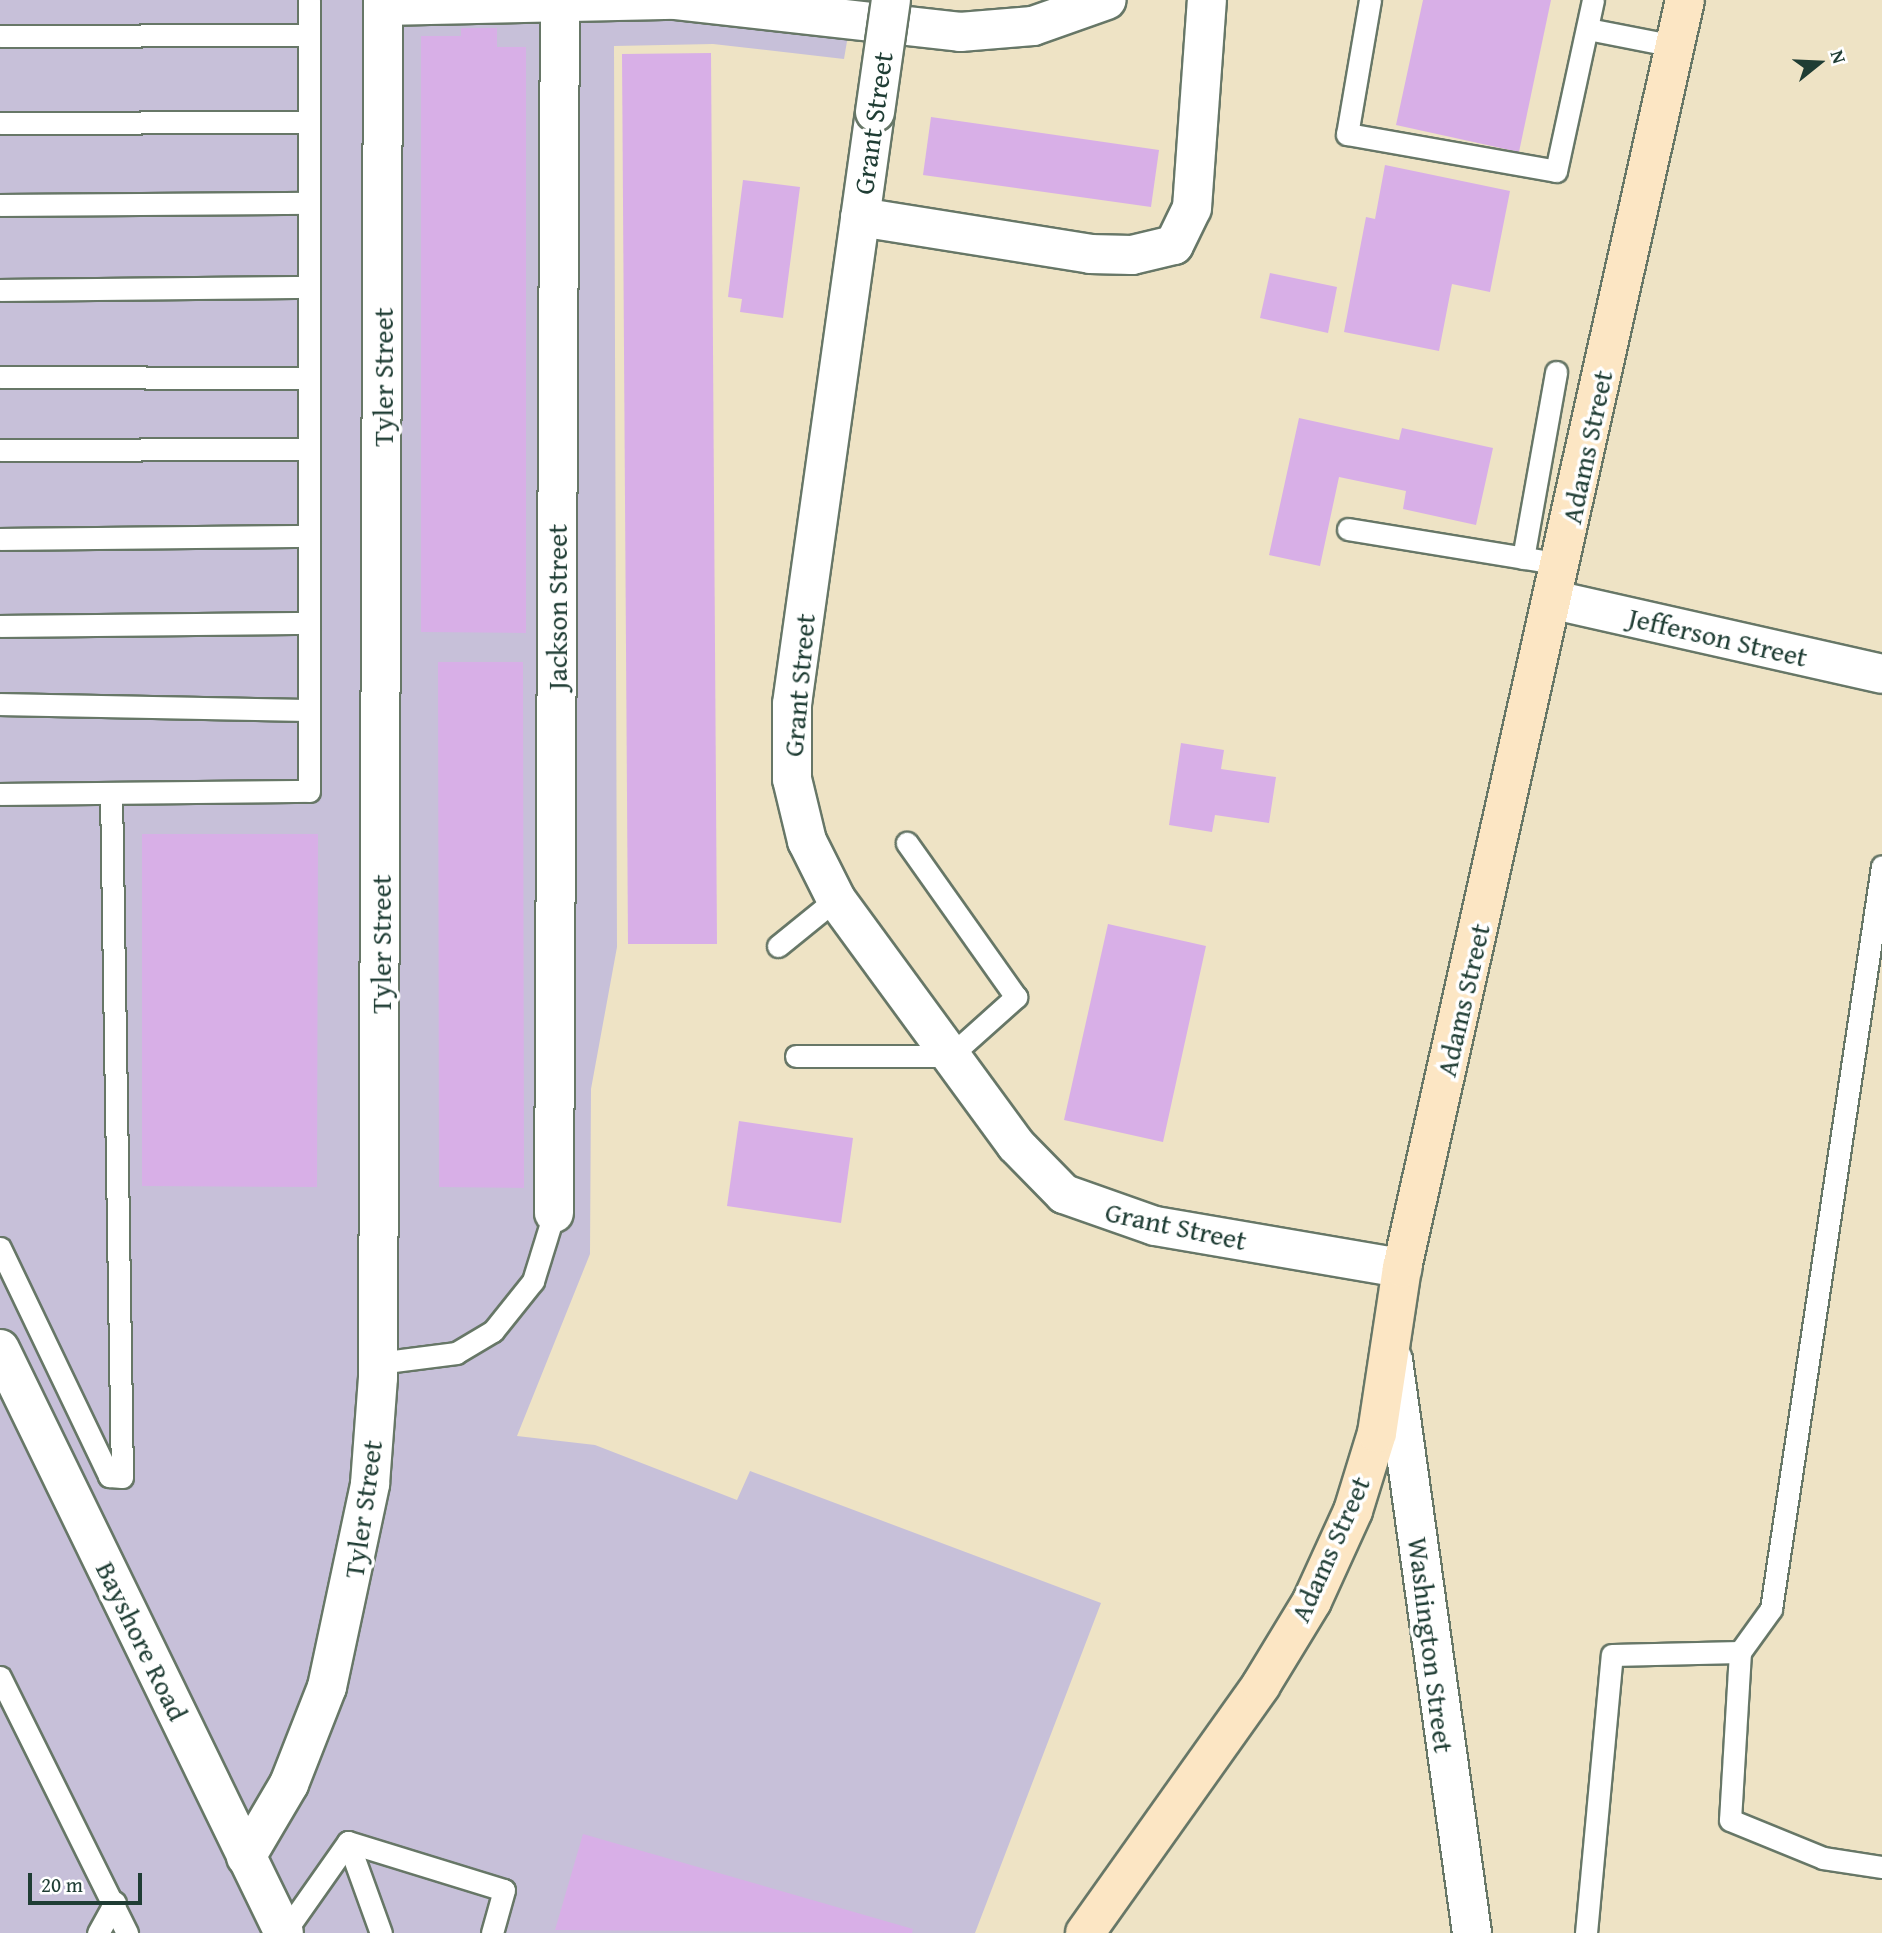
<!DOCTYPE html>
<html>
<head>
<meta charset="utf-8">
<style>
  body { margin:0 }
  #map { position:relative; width:1882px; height:1933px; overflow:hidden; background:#eee3c5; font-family:"Gentium Book Plus",serif }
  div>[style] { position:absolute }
  .industrial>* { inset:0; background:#c7c0d9 }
  .building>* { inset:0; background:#d8afe7 }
  .roads { filter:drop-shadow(2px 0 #677767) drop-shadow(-2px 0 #677767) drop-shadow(0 2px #677767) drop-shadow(0 -2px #677767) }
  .lane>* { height:21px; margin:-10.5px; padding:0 10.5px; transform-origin:10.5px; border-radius:10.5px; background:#fff }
  .street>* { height:38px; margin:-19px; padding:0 19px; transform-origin:19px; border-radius:19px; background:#fff }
  .secondary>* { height:38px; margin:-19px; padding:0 19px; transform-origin:19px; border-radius:19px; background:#fce6c4 }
  .bridges { filter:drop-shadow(2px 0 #677767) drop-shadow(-2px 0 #677767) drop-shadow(0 2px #677767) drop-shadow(0 -2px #677767) }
  .street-bridge>* { height:38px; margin:-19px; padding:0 19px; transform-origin:19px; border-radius:19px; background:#fff }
  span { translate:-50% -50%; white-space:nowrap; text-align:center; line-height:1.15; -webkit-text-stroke:7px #fff; paint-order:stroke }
  .street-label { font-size:28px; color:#1f3d34 }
  .north { position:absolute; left:1784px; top:28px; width:70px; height:70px; -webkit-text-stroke:5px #fff; paint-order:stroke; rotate:72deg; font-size:19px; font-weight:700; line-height:28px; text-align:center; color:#1f3d34 }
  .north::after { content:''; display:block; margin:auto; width:24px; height:32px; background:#1f3d34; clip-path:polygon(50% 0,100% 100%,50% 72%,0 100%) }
  .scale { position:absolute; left:28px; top:1873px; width:114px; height:32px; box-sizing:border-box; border:4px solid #1f3d34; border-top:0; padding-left:9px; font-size:21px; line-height:24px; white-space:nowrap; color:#1f3d34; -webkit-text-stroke:5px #fff; paint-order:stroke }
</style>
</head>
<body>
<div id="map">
  <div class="industrial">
    <i style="clip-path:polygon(0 0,854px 0,844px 59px,713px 44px,614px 46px,617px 947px,591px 1089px,590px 1254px,517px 1436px,595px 1445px,737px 1500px,750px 1471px,1101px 1603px,975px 1933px,0 1933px)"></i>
  </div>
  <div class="building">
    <i style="clip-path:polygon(1423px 0,1551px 0,1519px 152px,1396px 125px)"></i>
    <i style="clip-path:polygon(461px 28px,497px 28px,497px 47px,526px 47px,526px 633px,421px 632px,421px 36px,461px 36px)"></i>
    <i style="clip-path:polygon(711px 53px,717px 944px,628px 944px,622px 54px)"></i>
    <i style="clip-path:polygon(931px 117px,1159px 150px,1151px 207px,923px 175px)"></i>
    <i style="clip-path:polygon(1385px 165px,1510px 191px,1490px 292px,1452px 284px,1439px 351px,1344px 332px,1366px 217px,1375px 219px)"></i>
    <i style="clip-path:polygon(743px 180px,800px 187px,783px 318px,740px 312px,742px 299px,728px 297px)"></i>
    <i style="clip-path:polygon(1270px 273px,1337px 287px,1328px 333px,1260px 318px)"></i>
    <i style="clip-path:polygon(1299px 418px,1399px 440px,1402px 428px,1493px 448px,1476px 525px,1403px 509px,1406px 491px,1339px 477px,1320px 566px,1269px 555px)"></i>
    <i style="clip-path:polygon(438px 662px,523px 662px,524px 1188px,439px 1187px)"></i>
    <i style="clip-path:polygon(1181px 743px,1224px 750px,1221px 769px,1276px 777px,1269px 823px,1215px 815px,1212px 832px,1169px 825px)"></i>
    <i style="clip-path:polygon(142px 834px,318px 834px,317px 1187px,142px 1186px)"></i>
    <i style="clip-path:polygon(1108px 924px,1206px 946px,1163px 1142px,1064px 1120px)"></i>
    <i style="clip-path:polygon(739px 1121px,853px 1138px,841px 1223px,727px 1206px)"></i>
    <i style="clip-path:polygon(583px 1834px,913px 1929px,912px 1933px,555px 1930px)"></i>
  </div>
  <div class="roads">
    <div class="lane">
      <i style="left:1370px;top:0;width:136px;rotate:99.7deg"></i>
      <i style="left:1347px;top:134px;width:212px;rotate:10deg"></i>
      <i style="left:1556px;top:171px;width:175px;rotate:-77.8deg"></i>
      <i style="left:1588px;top:29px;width:89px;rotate:11.1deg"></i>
      <i style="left:0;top:36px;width:309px;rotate:-0.2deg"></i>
      <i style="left:0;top:123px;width:309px;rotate:-0.2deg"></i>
      <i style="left:0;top:205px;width:309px;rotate:-0.4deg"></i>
      <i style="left:0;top:290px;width:309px;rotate:-0.6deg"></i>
      <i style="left:0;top:377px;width:309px;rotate:0.2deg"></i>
      <i style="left:0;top:450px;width:309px;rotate:-0.2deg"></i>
      <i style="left:1348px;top:529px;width:216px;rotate:9.3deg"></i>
      <i style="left:0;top:539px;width:309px;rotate:-0.6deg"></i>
      <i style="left:1523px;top:558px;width:189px;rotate:-79.9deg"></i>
      <i style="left:0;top:626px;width:309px;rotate:-0.6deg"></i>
      <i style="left:0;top:704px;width:309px;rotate:1.1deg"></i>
      <i style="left:0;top:794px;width:309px;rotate:-0.6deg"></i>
      <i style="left:309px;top:791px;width:791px;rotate:-90deg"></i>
      <i style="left:778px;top:946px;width:75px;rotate:-39deg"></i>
      <i style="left:796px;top:1056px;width:154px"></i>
      <i style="left:950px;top:1056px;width:89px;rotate:-41.8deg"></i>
      <i style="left:1016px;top:997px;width:189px;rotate:-125.3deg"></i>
      <i style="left:0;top:1248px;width:253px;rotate:64.4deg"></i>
      <i style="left:109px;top:1476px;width:13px;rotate:4deg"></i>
      <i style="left:122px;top:1477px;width:684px;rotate:-90.92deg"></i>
      <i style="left:378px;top:1363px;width:79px;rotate:-7.3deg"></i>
      <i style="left:456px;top:1353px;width:43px;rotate:-30.7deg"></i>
      <i style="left:493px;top:1331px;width:64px;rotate:-51.3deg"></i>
      <i style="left:533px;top:1281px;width:71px;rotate:-72.8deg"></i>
      <i style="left:1740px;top:1652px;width:53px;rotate:-54.2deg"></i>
      <i style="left:1771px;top:1609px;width:751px;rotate:-81.5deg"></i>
      <i style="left:0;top:1677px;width:286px;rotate:63.6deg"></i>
      <i style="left:348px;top:1842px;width:97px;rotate:70.1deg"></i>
      <i style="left:98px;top:1933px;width:35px;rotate:-61deg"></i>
      <i style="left:284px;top:1933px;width:111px;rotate:-54.9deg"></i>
      <i style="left:348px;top:1842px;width:163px;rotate:17.1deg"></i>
      <i style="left:504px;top:1890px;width:45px;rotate:105.6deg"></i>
      <i style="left:1586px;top:1933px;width:279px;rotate:-84.7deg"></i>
      <i style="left:1612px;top:1655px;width:128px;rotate:-1.3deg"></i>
      <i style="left:1740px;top:1652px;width:168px;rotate:93.4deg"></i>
      <i style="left:1730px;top:1820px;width:100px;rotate:22.2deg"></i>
      <i style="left:1823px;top:1858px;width:60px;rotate:8.7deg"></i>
    </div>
    <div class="street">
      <i style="left:383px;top:6px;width:293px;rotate:-1.2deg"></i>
      <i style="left:676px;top:0;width:286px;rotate:6.4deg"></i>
      <i style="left:960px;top:32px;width:73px;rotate:-4.7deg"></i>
      <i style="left:1033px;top:26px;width:78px;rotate:-19.4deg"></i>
      <i style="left:875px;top:112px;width:598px;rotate:97.98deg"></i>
      <i style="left:792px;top:704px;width:75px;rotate:90deg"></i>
      <i style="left:792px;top:779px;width:64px;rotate:76.4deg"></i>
      <i style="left:807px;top:841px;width:65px;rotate:63.4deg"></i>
      <i style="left:836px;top:899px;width:305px;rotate:53.8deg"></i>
      <i style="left:1016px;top:1145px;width:69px;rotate:45.6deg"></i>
      <i style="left:1064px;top:1194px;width:96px;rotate:19.4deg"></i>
      <i style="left:1155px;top:1226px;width:251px;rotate:9.7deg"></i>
      <i style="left:860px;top:217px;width:233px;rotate:9.1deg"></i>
      <i style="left:1090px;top:254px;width:42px;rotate:1.4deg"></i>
      <i style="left:1132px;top:255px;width:43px;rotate:-13.4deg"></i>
      <i style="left:1174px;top:245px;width:41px;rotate:-64.1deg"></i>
      <i style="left:1192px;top:208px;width:209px;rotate:-85.9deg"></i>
      <i style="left:1554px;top:600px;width:336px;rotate:12.7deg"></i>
      <i style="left:554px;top:1213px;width:1213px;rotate:-89.72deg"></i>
      <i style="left:0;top:1349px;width:649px;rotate:64.07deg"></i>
      <i style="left:1393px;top:1360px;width:578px;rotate:82.15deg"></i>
      <i style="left:246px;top:1857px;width:85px;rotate:-59.5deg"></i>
      <i style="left:289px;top:1784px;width:104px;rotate:-68.6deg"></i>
      <i style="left:327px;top:1687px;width:208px;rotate:-78deg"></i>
      <i style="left:370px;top:1484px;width:106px;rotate:-85.7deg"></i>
      <i style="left:378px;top:1378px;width:1378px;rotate:-89.79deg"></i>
    </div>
    <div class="secondary">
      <i style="left:1085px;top:1933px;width:304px;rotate:-54.6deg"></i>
      <i style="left:1261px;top:1685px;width:98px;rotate:-58.7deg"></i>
      <i style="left:1312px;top:1601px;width:99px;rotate:-65.5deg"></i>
      <i style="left:1353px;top:1511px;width:82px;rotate:-72.9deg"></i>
      <i style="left:1377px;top:1433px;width:167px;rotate:-81.4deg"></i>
      <i style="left:1402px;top:1268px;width:1299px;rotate:-77.42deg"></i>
    </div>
  </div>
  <div class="bridges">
    <div class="street-bridge">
      <i style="left:875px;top:112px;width:113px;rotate:-81.9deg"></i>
    </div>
  </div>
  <div class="street-label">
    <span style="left:873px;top:123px;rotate:-82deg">Grant Street</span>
    <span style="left:383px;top:377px;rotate:-90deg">Tyler Street</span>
    <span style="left:1587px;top:447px;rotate:-78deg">Adams Street</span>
    <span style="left:557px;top:607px;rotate:-90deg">Jackson Street</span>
    <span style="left:1718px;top:637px;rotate:13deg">Jefferson Street</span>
    <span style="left:799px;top:685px;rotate:-85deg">Grant Street</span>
    <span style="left:381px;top:944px;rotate:-90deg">Tyler Street</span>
    <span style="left:1463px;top:1000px;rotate:-77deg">Adams Street</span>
    <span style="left:1176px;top:1226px;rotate:12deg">Grant Street</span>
    <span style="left:363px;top:1509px;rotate:-82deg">Tyler Street</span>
    <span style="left:1330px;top:1549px;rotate:-66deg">Adams Street</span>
    <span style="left:142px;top:1641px;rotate:64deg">Bayshore Road</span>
    <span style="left:1431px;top:1645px;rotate:83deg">Washington Street</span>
  </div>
  <div class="north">N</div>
  <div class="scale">20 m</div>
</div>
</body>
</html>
